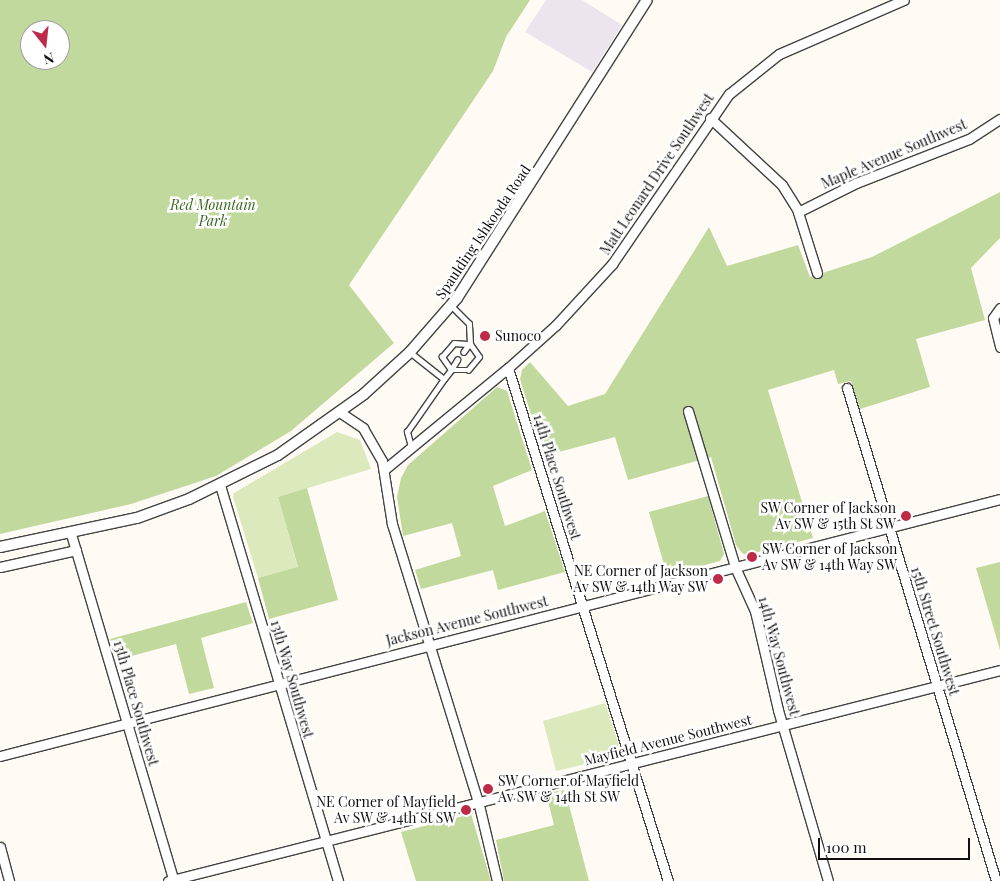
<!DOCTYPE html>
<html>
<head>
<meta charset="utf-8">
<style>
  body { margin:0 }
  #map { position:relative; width:1000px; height:881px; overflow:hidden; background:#fffbf4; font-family:"Playfair Display",serif }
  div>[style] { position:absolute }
  .industrial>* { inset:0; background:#ece5ee }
  .green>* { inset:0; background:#dbe9bd }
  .forest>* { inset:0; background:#c1d99d }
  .roads { filter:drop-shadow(1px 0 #434343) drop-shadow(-1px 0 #434343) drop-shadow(0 1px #434343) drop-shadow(0 -1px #434343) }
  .service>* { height:4.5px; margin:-2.25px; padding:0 2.25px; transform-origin:2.25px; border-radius:2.25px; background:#fff }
  .minor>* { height:9px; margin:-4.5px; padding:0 4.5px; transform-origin:4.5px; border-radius:4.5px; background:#fff }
  .tertiary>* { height:10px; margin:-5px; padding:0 5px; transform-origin:5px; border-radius:5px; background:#fff }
  .dots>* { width:14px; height:14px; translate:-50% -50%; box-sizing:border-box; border:2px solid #fff; border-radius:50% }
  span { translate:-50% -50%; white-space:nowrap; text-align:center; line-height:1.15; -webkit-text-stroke:5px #fff; paint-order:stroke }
  .street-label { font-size:14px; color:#101010 }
  .park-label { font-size:14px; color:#3a6721; font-style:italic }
  .poi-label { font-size:14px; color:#101010 }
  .left { translate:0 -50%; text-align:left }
  .right { translate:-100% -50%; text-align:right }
  .north { position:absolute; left:20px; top:20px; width:50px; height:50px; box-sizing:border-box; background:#fff; border:1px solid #9f9f9f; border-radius:50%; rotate:164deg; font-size:14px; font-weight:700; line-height:20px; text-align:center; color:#101010 }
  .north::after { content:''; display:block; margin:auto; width:18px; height:22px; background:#bd2b48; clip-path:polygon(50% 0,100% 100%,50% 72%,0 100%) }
  .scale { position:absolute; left:818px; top:838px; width:152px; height:22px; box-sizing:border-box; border:2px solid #101010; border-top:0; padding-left:6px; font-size:15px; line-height:18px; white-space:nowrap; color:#101010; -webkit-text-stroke:4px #fff; paint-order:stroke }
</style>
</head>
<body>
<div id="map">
  <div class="industrial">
    <i style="clip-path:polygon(546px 0,582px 0,622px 25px,592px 72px,525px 32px)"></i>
  </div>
  <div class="green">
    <i style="clip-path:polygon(337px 432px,360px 440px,371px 469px,278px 497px,298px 568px,258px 578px,233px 497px,234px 493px)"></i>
    <i style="clip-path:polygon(605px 703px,619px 745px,616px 757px,556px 771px,543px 721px)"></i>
  </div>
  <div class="forest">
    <i style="clip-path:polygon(evenodd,0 0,530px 0,506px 37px,493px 71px,349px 285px,394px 343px,291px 431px,216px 476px,131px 504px,0 534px,0 0,30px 30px,60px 30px,60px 60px,30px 60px,30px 30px)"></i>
    <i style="clip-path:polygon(1000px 192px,1000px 238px,971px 268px,985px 320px,916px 339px,930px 387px,860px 409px,851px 381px,838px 384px,834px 370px,768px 390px,813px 538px,747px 555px,742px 553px,736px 545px,711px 457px,628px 480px,615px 437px,544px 456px,520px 379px,522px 370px,530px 362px,568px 406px,605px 394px,709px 227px,727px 266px,798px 245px,810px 277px,872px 257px)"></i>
    <i style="clip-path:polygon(497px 387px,507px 391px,532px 470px,493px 486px,505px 526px,545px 511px,565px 572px,498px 590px,493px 570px,421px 589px,415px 570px,461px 556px,452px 523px,403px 536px,397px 497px,401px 478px,408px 465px)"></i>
    <i style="clip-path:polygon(307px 488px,338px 600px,269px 619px,258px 578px,298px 567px,278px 497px)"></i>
    <i style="clip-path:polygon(708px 496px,724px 554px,720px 561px,667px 575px,649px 512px)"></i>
    <i style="clip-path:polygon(1000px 562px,1000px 650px,976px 568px)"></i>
    <i style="clip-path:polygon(246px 602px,253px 623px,201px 638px,214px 688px,189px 694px,176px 644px,117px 660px,110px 639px)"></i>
    <i style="clip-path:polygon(565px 790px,589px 881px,504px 881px,496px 840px,554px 825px,546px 793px)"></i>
    <i style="clip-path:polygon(471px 814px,491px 881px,416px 881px,401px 832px)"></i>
  </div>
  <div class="roads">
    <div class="service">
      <i style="left:410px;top:352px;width:43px;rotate:38.5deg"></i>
      <i style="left:444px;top:379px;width:11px;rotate:-52deg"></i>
      <i style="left:451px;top:370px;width:16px;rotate:-125deg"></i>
      <i style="left:442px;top:357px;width:18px;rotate:-49deg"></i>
      <i style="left:454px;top:343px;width:16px;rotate:4deg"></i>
      <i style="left:470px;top:344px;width:20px;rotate:-93deg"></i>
      <i style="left:469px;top:324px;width:25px;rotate:-135deg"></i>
      <i style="left:451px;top:370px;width:17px"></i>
      <i style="left:468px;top:370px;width:17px;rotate:-50deg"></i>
      <i style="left:479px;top:357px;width:16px;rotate:-125deg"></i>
      <i style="left:470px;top:344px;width:10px;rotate:127deg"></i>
      <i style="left:451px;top:370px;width:12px;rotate:-59deg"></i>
      <i style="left:411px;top:447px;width:16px;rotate:-105deg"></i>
      <i style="left:407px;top:432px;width:65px;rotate:-55.1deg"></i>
    </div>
    <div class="minor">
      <i style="left:710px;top:118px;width:98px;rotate:42.9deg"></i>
      <i style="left:782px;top:185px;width:28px;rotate:58deg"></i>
      <i style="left:797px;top:209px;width:67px;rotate:72.6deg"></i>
      <i style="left:798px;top:212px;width:65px;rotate:-26.6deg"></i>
      <i style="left:856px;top:183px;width:121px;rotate:-21.3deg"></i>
      <i style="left:969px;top:139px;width:37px;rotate:-33deg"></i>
      <i style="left:1000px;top:308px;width:12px;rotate:125deg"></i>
      <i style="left:993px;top:318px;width:30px;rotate:76deg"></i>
      <i style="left:508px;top:368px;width:537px;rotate:72.68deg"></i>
      <i style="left:847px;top:388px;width:515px;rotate:73.18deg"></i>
      <i style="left:688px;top:411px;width:163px;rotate:73.2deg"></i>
      <i style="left:735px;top:567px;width:48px;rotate:65.6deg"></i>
      <i style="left:755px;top:611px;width:102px;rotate:76.9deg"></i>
      <i style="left:778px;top:710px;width:178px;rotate:73.7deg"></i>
      <i style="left:341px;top:413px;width:27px;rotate:34deg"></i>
      <i style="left:363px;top:428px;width:38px;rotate:60deg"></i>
      <i style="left:382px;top:461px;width:64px;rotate:81deg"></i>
      <i style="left:392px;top:524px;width:290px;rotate:72.8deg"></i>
      <i style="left:478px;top:801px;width:82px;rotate:76.6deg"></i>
      <i style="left:385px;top:469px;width:159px;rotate:-39.4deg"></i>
      <i style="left:508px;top:368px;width:64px;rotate:-41.9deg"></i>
      <i style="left:556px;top:325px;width:83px;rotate:-47.4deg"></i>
      <i style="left:612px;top:264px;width:206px;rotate:-55.5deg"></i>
      <i style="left:729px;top:94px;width:64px;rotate:-38.7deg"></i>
      <i style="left:779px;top:54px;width:136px;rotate:-23.4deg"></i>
      <i style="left:220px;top:485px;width:413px;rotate:73.4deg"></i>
      <i style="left:71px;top:534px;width:362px;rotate:73.5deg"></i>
      <i style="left:0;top:567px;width:78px;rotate:-12.6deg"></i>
      <i style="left:0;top:756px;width:1032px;rotate:-14.41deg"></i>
      <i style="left:0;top:847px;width:35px;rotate:75deg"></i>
      <i style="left:168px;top:881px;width:858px;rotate:-14.23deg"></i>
    </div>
    <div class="tertiary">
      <i style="left:0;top:547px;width:140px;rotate:-12deg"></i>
      <i style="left:137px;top:518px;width:55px;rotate:-20.1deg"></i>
      <i style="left:189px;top:499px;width:99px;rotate:-26.3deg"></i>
      <i style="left:278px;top:455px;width:105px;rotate:-35.3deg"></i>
      <i style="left:364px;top:394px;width:62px;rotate:-42.4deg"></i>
      <i style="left:410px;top:352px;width:72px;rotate:-49deg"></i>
      <i style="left:457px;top:298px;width:353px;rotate:-57.5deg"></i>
    </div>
  </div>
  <div class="dots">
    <i style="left:485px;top:336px;background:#bd2b48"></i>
    <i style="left:906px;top:516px;background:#bd2b48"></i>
    <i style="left:752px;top:557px;background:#bd2b48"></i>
    <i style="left:718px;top:579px;background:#bd2b48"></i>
    <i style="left:488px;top:789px;background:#bd2b48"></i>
    <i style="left:466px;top:810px;background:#bd2b48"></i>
  </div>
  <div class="street-label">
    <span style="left:894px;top:154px;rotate:-23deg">Maple Avenue Southwest</span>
    <span style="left:657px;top:174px;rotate:-56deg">Matt Leonard Drive Southwest</span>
    <span style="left:483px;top:232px;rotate:-56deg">Spaulding Ishkooda Road</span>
    <span style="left:557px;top:477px;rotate:73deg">14th Place Southwest</span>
    <span style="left:467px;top:621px;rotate:-14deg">Jackson Avenue Southwest</span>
    <span style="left:935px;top:631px;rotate:73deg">15th Street Southwest</span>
    <span style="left:779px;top:656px;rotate:75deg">14th Way Southwest</span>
    <span style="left:292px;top:679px;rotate:74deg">13th Way Southwest</span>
    <span style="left:136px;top:703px;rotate:74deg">13th Place Southwest</span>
    <span style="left:668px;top:740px;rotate:-14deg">Mayfield Avenue Southwest</span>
  </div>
  <div class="park-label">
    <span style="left:213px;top:213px">Red Mountain<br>Park</span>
  </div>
  <div class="poi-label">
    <span class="left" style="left:495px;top:336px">Sunoco</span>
    <span class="right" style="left:896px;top:516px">SW Corner of Jackson<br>Av SW &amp; 15th St SW</span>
    <span class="left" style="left:762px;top:557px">SW Corner of Jackson<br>Av SW &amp; 14th Way SW</span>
    <span class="right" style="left:708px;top:579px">NE Corner of Jackson<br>Av SW &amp; 14th Way SW</span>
    <span class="left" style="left:498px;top:789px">SW Corner of Mayfield<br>Av SW &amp; 14th St SW</span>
    <span class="right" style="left:456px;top:810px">NE Corner of Mayfield<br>Av SW &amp; 14th St SW</span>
  </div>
  <div class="north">N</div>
  <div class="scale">100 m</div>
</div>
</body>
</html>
